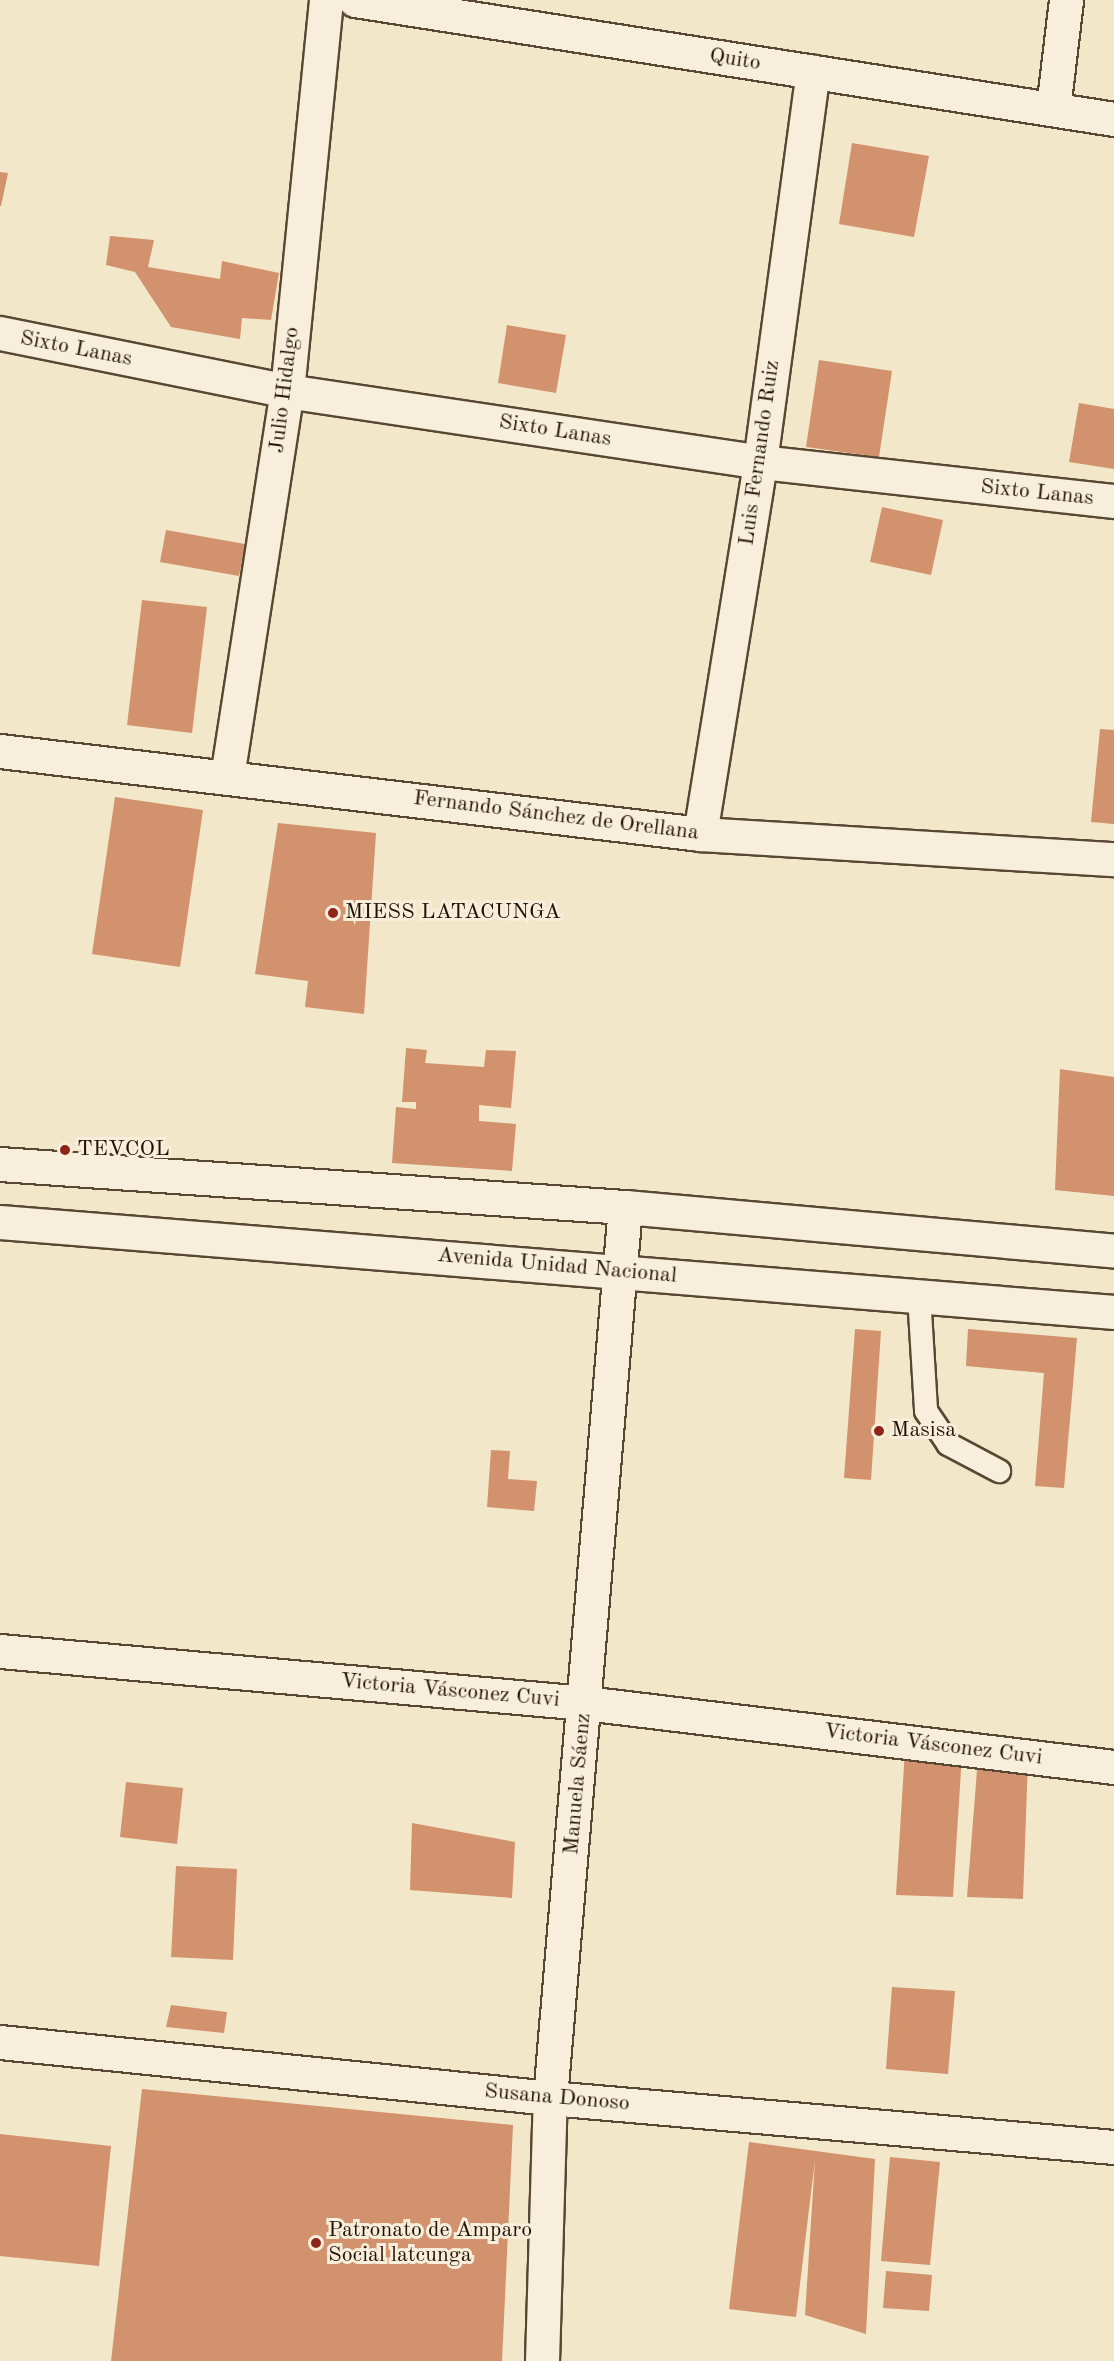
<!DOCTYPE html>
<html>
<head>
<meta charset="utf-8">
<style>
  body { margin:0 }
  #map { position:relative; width:1114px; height:2361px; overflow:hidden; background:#f2e7c9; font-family:"Old Standard TT",serif }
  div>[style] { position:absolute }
  .building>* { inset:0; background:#d1926d }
  .roads { filter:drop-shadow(2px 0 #584732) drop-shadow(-2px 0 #584732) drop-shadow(0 2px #584732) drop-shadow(0 -2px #584732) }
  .lane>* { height:22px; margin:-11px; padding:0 11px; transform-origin:11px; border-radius:11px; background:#f7efdc }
  .street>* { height:33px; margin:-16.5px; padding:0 16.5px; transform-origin:16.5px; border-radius:16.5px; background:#f7efdc }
  .secondary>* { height:33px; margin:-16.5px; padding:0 16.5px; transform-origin:16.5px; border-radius:16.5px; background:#f7efdc }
  .dots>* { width:16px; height:16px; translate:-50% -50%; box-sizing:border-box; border:3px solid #f7efdc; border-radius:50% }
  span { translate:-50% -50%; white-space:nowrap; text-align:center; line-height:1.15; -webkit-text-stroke:6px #f7efdc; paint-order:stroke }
  .street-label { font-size:22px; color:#241200 }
  .poi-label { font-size:22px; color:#241200 }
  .left { translate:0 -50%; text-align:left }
</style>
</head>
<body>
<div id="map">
  <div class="building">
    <i style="clip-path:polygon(852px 143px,929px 156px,914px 237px,839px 224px)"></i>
    <i style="clip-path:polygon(0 172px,8px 173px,1px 206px,0 206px)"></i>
    <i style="clip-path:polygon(110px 236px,154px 240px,148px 267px,220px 279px,222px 261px,279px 273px,271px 320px,242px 318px,240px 339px,171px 327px,135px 272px,106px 265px)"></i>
    <i style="clip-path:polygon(507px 325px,566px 335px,556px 393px,498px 383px)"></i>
    <i style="clip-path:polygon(819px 360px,892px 371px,879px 457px,806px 447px)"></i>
    <i style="clip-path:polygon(1079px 403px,1114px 409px,1114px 469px,1069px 462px)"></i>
    <i style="clip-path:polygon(882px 507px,943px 520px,931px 575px,870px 562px)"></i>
    <i style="clip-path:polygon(166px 530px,245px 544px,239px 576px,160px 562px)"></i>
    <i style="clip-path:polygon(142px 600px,207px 607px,192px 733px,127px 725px)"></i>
    <i style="clip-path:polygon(1100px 729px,1114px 730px,1114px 824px,1091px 822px)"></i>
    <i style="clip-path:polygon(115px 797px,203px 810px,180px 967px,92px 954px)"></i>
    <i style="clip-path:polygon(278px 823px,376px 833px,364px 1014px,305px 1007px,308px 981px,255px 974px)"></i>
    <i style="clip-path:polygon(406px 1048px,427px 1050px,425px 1063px,484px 1067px,486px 1050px,516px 1051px,511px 1108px,479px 1105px,479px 1121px,516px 1124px,512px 1171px,392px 1163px,396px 1107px,416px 1109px,416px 1102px,402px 1102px)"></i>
    <i style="clip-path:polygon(1060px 1069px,1114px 1077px,1114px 1196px,1055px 1190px)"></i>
    <i style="clip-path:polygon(855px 1329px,881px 1331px,871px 1480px,844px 1478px)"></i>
    <i style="clip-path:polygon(968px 1329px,1077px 1338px,1064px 1488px,1035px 1486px,1044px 1373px,966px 1366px)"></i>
    <i style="clip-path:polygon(491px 1450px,510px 1451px,508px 1479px,537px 1481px,534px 1511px,487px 1507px)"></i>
    <i style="clip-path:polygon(905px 1750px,962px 1754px,953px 1897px,896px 1895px)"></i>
    <i style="clip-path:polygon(978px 1758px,1028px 1760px,1023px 1899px,967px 1897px)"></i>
    <i style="clip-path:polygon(126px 1782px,183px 1788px,177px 1844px,120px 1837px)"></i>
    <i style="clip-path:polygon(412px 1823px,515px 1842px,512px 1898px,410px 1890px)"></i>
    <i style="clip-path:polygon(176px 1866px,237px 1869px,233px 1960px,171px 1957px)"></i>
    <i style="clip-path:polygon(892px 1987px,955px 1991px,948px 2074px,886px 2069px)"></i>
    <i style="clip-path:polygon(171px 2005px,227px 2012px,224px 2033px,166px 2027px)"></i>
    <i style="clip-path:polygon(142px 2089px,513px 2125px,502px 2361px,111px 2361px)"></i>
    <i style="clip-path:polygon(0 2134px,111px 2146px,99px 2266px,0 2256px)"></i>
    <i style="clip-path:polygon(749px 2142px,875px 2159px,866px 2334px,805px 2315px,815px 2160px,796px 2317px,729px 2309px)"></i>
    <i style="clip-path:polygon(890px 2157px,940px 2162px,930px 2265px,881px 2261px)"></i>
    <i style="clip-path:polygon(886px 2271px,932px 2275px,929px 2311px,883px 2308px)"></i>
  </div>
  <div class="roads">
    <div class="lane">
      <i style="left:919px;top:1295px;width:116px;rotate:86.5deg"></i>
      <i style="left:926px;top:1411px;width:40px;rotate:56deg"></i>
      <i style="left:948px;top:1444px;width:58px;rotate:27.9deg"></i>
    </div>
    <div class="street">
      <i style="left:1053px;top:109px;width:110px;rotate:-83.2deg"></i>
      <i style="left:0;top:333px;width:293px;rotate:11.4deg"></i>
      <i style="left:287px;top:391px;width:478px;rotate:8.5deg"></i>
      <i style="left:760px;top:462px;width:356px;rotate:6.3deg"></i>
      <i style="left:0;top:751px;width:705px;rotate:6.76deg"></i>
      <i style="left:700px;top:834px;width:415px;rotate:3.5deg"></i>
      <i style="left:227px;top:777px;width:391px;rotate:-81.2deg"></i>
      <i style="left:287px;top:391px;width:393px;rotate:-84.3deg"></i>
      <i style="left:700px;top:834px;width:377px;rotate:-80.8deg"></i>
      <i style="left:760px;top:462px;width:394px;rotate:-82.3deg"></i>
      <i style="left:0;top:1651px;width:587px;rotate:5.08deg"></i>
      <i style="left:585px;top:1703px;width:533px;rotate:6.9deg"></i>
      <i style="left:0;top:2042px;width:553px;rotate:5.81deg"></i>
      <i style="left:550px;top:2098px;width:566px;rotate:4.97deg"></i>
      <i style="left:542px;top:2361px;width:263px;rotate:-88.3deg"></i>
      <i style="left:550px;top:2098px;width:894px;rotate:-85.19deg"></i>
    </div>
    <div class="secondary">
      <i style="left:355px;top:0;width:768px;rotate:8.91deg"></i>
      <i style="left:0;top:1164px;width:626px;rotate:3.94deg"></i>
      <i style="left:625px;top:1207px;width:491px;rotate:5.1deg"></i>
      <i style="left:0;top:1222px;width:1118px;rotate:4.62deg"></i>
    </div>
  </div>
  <div class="dots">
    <i style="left:333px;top:913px;background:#8f2418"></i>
    <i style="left:65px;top:1150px;background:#8f2418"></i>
    <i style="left:879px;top:1431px;background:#8f2418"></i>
    <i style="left:316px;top:2243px;background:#8f2418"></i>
  </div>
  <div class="street-label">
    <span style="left:735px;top:60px;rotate:9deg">Quito</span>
    <span style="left:76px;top:349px;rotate:11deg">Sixto Lanas</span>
    <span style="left:285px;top:390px;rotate:-83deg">Julio Hidalgo</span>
    <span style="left:555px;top:431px;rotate:9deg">Sixto Lanas</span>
    <span style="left:760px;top:453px;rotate:-82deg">Luis Fernando Ruiz</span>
    <span style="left:1037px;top:493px;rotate:6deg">Sixto Lanas</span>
    <span style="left:556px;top:816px;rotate:7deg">Fernando Sánchez de Orellana</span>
    <span style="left:557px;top:1266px;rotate:5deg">Avenida Unidad Nacional</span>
    <span style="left:450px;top:1691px;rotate:5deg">Victoria Vásconez Cuvi</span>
    <span style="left:933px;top:1745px;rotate:7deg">Victoria Vásconez Cuvi</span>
    <span style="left:578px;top:1784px;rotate:-85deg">Manuela Sáenz</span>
    <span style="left:557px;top:2098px;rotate:5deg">Susana Donoso</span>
  </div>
  <div class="poi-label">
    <span class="left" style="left:345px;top:913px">MIESS LATACUNGA</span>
    <span class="left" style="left:77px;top:1150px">TEVCOL</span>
    <span class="left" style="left:891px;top:1431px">Masisa</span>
    <span class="left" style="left:328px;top:2243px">Patronato de Amparo<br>Social latcunga</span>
  </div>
</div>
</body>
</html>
